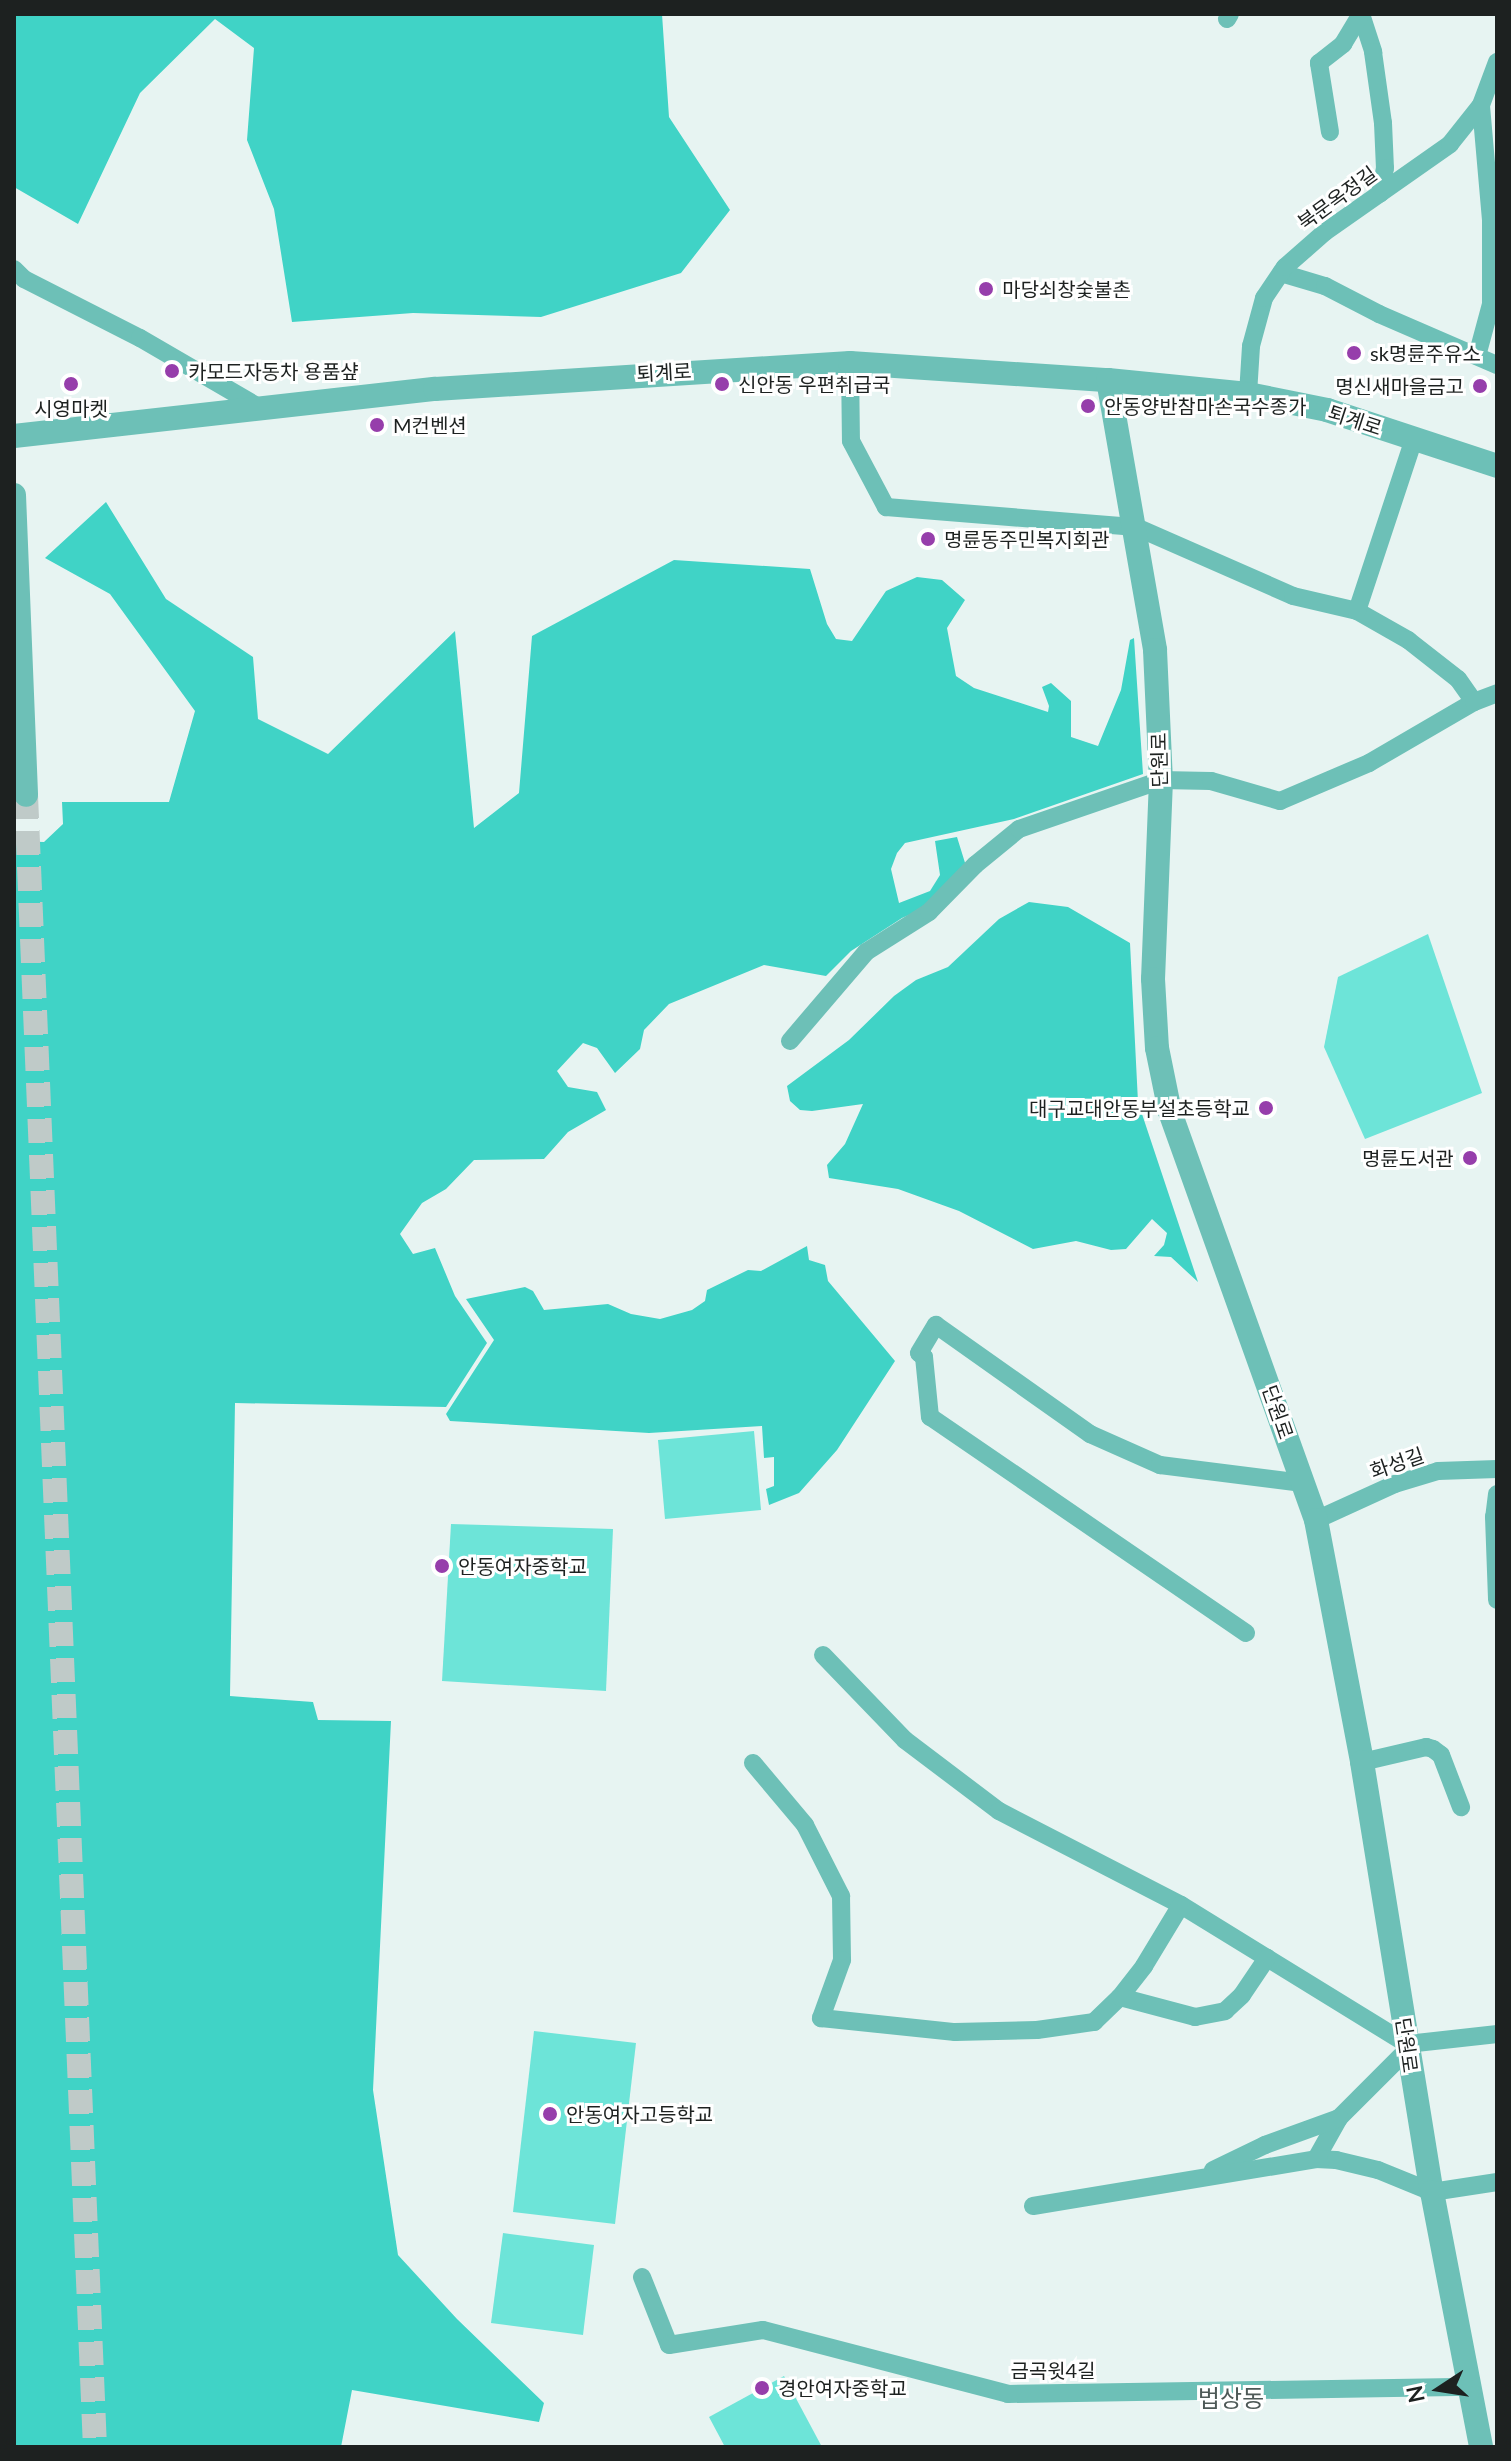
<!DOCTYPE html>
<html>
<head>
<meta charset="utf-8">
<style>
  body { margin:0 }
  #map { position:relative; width:1511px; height:2461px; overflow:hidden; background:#e7f4f2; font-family:Lato,"Noto Sans KR",sans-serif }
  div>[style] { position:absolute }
  .green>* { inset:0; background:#6de4d8 }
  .forest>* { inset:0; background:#40d3c6 }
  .tertiary-tunnel>* { height:24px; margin-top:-12px; transform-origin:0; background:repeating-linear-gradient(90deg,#bfcac8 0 24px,transparent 0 36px) }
  .minor>* { height:18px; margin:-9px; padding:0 9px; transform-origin:9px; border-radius:9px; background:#6dc0b7 }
  .tertiary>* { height:24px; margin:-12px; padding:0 12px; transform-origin:12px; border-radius:12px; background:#6dc0b7 }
  .dots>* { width:22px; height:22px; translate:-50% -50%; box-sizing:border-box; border:4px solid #fff; border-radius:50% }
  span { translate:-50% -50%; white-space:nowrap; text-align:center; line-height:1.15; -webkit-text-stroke:6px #fff; paint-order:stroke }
  .street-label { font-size:20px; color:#1d2120 }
  .poi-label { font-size:20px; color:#1d2120 }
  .left { translate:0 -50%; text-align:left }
  .right { translate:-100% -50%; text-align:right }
  .quarter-label { font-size:24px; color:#4e5957 }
  .frame { position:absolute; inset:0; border:16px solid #1d2120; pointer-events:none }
  .north { position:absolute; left:1399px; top:2349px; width:80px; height:80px; -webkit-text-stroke:6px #fff; paint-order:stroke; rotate:258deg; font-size:22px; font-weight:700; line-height:32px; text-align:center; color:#1d2120 }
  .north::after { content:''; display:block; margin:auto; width:28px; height:36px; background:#1d2120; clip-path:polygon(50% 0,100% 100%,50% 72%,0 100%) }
</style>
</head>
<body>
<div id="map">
  <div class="green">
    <i style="clip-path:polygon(1428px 934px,1482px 1093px,1365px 1139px,1324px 1047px,1338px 977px)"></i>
    <i style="clip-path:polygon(754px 1431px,761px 1510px,665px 1519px,658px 1440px)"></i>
    <i style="clip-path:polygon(451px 1524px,613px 1529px,606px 1691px,442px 1681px)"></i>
    <i style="clip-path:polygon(534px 2031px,636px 2043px,615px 2224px,513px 2212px)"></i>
    <i style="clip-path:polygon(503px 2233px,594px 2245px,583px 2335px,491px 2323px)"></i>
    <i style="clip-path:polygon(784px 2376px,822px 2447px,725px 2447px,709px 2417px)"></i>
  </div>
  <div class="forest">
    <i style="clip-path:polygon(14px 14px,662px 14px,669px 117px,730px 210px,681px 273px,541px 317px,413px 313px,292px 322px,274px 209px,247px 140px,254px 48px,215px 19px,140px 93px,78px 224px,14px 187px)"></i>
    <i style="clip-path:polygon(106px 502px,166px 599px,253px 657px,258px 719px,328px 754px,455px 631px,474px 828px,519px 793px,532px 636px,674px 560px,810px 569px,827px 624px,836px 639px,852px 641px,886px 591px,917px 577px,942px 580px,965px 600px,947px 628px,956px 676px,974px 688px,1048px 712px,1049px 706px,1042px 687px,1051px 683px,1071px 701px,1071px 737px,1098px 746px,1121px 690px,1130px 640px,1134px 638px,1143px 774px,1014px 819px,905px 843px,897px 853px,891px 869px,899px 903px,930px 891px,940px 875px,935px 841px,957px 837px,966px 866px,927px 907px,902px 918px,851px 951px,826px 976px,764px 965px,669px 1004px,644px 1030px,640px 1049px,615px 1073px,597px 1048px,583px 1043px,557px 1071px,568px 1087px,597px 1092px,606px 1110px,568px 1132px,544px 1159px,474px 1160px,446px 1189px,422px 1203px,400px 1234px,413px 1254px,435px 1248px,455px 1296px,487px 1343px,446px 1407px,235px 1403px,230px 1696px,313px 1702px,318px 1720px,391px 1721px,373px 2090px,398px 2255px,457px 2319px,544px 2403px,539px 2422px,352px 2390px,341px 2447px,14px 2447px,14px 841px,44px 842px,63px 824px,62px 802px,169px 802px,195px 711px,110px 594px,45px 558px)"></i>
    <i style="clip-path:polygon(1029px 902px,1068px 907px,1130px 943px,1138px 1102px,1198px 1282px,1171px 1257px,1154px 1256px,1164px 1245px,1167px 1233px,1152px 1219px,1126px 1249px,1111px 1250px,1076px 1241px,1033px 1249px,959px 1211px,898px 1189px,829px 1178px,827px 1165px,845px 1144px,863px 1104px,812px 1111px,800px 1110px,790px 1101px,787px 1086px,849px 1040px,894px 996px,916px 980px,948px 967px,999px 919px)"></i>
    <i style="clip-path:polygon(807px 1246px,809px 1260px,825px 1265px,828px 1281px,895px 1361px,837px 1450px,799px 1493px,769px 1505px,766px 1489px,774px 1486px,774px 1457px,764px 1458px,762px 1426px,649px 1433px,450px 1421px,446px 1414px,494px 1340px,466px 1299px,525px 1287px,533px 1291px,544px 1310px,608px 1304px,631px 1314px,660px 1319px,692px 1310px,705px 1301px,707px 1290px,748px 1270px,761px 1271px)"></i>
  </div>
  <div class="tertiary-tunnel">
    <i style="left:26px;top:795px;width:1653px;rotate:87.61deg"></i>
  </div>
  <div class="minor">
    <i style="left:1361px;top:14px;width:40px;rotate:72deg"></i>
    <i style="left:1373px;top:52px;width:72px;rotate:82deg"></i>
    <i style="left:1383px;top:123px;width:45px;rotate:87.5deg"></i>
    <i style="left:1385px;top:168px;width:26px;rotate:101deg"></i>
    <i style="left:1227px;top:19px;width:6px;rotate:-59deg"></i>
    <i style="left:1330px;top:132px;width:70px;rotate:-99.1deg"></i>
    <i style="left:1319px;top:63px;width:31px;rotate:-38deg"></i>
    <i style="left:1343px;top:44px;width:35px;rotate:-59deg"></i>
    <i style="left:14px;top:269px;width:14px;rotate:45deg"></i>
    <i style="left:24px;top:279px;width:130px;rotate:27deg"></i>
    <i style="left:140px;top:338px;width:135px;rotate:30.2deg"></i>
    <i style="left:1281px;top:273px;width:46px;rotate:16.5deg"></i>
    <i style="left:1325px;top:286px;width:61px;rotate:27.4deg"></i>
    <i style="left:1379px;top:314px;width:129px;rotate:23.4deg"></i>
    <i style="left:1477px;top:356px;width:54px;rotate:-74.9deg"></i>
    <i style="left:1491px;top:304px;width:84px;rotate:-90deg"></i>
    <i style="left:1491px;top:220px;width:115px;rotate:-95deg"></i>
    <i style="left:850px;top:363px;width:78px;rotate:89.3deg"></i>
    <i style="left:851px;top:441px;width:75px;rotate:62.1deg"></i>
    <i style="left:886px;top:507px;width:251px;rotate:4.6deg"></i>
    <i style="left:1136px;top:527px;width:171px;rotate:23.7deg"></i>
    <i style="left:1293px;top:596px;width:66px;rotate:13.2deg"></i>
    <i style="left:1357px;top:611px;width:59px;rotate:29.6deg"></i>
    <i style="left:1408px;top:640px;width:63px;rotate:38deg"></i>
    <i style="left:1458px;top:679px;width:28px;rotate:55deg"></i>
    <i style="left:1248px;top:394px;width:48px;rotate:-86.4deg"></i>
    <i style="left:1251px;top:346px;width:50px;rotate:-74.8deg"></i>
    <i style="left:1264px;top:298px;width:37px;rotate:-56deg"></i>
    <i style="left:1285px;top:267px;width:53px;rotate:-41.2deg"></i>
    <i style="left:1325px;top:232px;width:153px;rotate:-35.1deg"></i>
    <i style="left:1450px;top:144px;width:50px;rotate:-51.5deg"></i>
    <i style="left:1481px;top:105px;width:46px;rotate:-69.6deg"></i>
    <i style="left:1357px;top:611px;width:181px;rotate:-71.7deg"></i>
    <i style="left:790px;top:1041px;width:117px;rotate:-49.5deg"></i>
    <i style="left:866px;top:952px;width:75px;rotate:-32.4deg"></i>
    <i style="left:929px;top:912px;width:66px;rotate:-45.6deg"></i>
    <i style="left:975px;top:865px;width:57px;rotate:-39.3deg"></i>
    <i style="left:1019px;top:829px;width:150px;rotate:-19deg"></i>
    <i style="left:1161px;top:780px;width:50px;rotate:1.1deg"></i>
    <i style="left:1211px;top:781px;width:72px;rotate:16.2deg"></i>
    <i style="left:1280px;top:801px;width:97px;rotate:-23.1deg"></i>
    <i style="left:1369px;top:763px;width:121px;rotate:-30.2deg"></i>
    <i style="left:1474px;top:702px;width:25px;rotate:-21deg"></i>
    <i style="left:1497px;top:1494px;width:23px;rotate:97deg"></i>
    <i style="left:1494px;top:1517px;width:83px;rotate:87.9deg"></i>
    <i style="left:1316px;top:1520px;width:87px;rotate:-24.5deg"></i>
    <i style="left:1395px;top:1484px;width:45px;rotate:-16.8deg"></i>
    <i style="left:1438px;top:1471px;width:59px;rotate:-1.9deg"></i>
    <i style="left:1246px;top:1633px;width:383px;rotate:-145.6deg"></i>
    <i style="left:930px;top:1417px;width:60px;rotate:-95.7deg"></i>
    <i style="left:924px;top:1357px;width:6px;rotate:-141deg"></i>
    <i style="left:919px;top:1353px;width:33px;rotate:-59deg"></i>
    <i style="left:936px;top:1325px;width:189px;rotate:35.3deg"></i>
    <i style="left:1090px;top:1434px;width:77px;rotate:23.9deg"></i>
    <i style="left:1160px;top:1465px;width:144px;rotate:7.2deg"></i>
    <i style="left:823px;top:1655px;width:118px;rotate:46deg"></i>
    <i style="left:905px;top:1740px;width:118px;rotate:37.1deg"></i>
    <i style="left:999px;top:1811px;width:205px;rotate:27.3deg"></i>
    <i style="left:1181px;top:1905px;width:265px;rotate:31.6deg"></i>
    <i style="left:1407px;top:2044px;width:91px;rotate:-6.3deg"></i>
    <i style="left:1362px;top:1762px;width:66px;rotate:-13.2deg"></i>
    <i style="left:1426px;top:1747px;width:7px;rotate:16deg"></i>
    <i style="left:1433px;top:1749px;width:10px;rotate:37deg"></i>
    <i style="left:1441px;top:1755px;width:56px;rotate:69deg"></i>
    <i style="left:753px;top:1763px;width:81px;rotate:50deg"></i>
    <i style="left:805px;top:1825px;width:80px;rotate:63.1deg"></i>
    <i style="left:841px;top:1896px;width:64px;rotate:89.1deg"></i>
    <i style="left:842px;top:1960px;width:62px;rotate:109.9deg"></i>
    <i style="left:821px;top:2018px;width:135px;rotate:6deg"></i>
    <i style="left:955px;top:2032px;width:82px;rotate:-1.4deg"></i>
    <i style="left:1037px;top:2030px;width:58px;rotate:-8deg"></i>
    <i style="left:1094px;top:2022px;width:36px;rotate:-44deg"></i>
    <i style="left:1120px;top:1997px;width:39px;rotate:-52deg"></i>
    <i style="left:1144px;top:1966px;width:71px;rotate:-58.8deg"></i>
    <i style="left:1120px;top:1997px;width:78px;rotate:14.9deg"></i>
    <i style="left:1195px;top:2017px;width:31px;rotate:-11deg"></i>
    <i style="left:1225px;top:2011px;width:23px;rotate:-43deg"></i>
    <i style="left:1242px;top:1995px;width:45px;rotate:-56deg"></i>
    <i style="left:1316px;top:2159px;width:47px;rotate:-60.7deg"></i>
    <i style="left:1339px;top:2118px;width:96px;rotate:-45deg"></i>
    <i style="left:1213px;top:2170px;width:58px;rotate:-25.7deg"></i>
    <i style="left:1265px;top:2145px;width:79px;rotate:-20deg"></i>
    <i style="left:1033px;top:2206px;width:287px;rotate:-9.4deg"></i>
    <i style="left:1316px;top:2159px;width:20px;rotate:3deg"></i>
    <i style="left:1336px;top:2160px;width:43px;rotate:13.4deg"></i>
    <i style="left:1378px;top:2170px;width:58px;rotate:22.2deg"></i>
    <i style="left:1432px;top:2192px;width:66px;rotate:-8.7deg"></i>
    <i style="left:642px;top:2277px;width:73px;rotate:68.3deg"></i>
    <i style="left:669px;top:2345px;width:95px;rotate:-9.1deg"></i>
    <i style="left:763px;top:2330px;width:253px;rotate:14.6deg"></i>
    <i style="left:1008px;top:2394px;width:463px;rotate:-0.9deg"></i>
  </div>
  <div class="tertiary">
    <i style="left:1108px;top:380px;width:274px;rotate:80.1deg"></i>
    <i style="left:1155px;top:650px;width:130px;rotate:87.4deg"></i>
    <i style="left:1161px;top:780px;width:199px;rotate:92.3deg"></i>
    <i style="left:1153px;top:979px;width:69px;rotate:86.7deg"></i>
    <i style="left:1157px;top:1048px;width:65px;rotate:78.5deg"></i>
    <i style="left:1170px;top:1112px;width:433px;rotate:70.3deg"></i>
    <i style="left:1316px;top:1520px;width:246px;rotate:79.2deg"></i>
    <i style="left:1362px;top:1762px;width:436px;rotate:80.8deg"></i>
    <i style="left:1432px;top:2192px;width:260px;rotate:79.1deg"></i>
    <i style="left:14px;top:436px;width:424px;rotate:-6.4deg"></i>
    <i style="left:435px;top:389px;width:416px;rotate:-3.6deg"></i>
    <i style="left:850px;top:363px;width:259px;rotate:3.8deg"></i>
    <i style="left:1108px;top:380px;width:141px;rotate:5.7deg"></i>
    <i style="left:1248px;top:394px;width:81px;rotate:11.4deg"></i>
    <i style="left:1327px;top:410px;width:179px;rotate:18.2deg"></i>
    <i style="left:14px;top:495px;width:300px;rotate:87.7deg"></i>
  </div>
  <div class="dots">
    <i style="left:986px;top:289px;background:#963eab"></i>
    <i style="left:1354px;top:353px;background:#963eab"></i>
    <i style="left:172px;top:371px;background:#963eab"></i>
    <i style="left:71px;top:384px;background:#963eab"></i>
    <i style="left:722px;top:384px;background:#963eab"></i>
    <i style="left:1480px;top:386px;background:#963eab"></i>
    <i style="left:1088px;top:406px;background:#963eab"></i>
    <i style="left:377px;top:425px;background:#963eab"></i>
    <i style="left:928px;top:539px;background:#963eab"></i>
    <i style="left:1266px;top:1108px;background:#963eab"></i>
    <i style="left:1470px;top:1158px;background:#963eab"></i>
    <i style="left:442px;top:1566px;background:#963eab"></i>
    <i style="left:550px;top:2114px;background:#963eab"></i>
    <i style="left:762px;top:2388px;background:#963eab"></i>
  </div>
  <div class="street-label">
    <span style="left:1337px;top:198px;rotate:-36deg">북문옥정길</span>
    <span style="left:664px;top:372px;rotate:-3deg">퇴계로</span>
    <span style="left:1355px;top:420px;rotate:18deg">퇴계로</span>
    <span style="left:1159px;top:760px;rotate:-91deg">단원로</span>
    <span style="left:1278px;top:1412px;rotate:71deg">단원로</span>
    <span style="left:1397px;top:1463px;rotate:-19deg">화성길</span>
    <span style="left:1407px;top:2045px;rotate:82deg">단원로</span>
    <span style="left:1053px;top:2370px">금곡윗4길</span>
  </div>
  <div class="poi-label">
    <span class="left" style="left:1002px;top:289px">마당쇠창숯불촌</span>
    <span class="left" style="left:1370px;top:353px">sk명륜주유소</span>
    <span class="left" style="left:188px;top:371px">카모드자동차 용품샾</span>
    <span class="left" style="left:738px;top:384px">신안동 우편취급국</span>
    <span class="right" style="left:1464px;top:386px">명신새마을금고</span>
    <span class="left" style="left:1104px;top:406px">안동양반참마손국수종가</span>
    <span style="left:71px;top:408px">시영마켓</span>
    <span class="left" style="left:393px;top:425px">M컨벤션</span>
    <span class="left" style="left:944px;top:539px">명륜동주민복지회관</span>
    <span class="right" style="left:1250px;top:1108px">대구교대안동부설초등학교</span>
    <span class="right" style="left:1454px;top:1158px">명륜도서관</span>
    <span class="left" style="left:458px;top:1566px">안동여자중학교</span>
    <span class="left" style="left:566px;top:2114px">안동여자고등학교</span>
    <span class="left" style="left:778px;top:2388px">경안여자중학교</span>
  </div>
  <div class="quarter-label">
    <span style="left:1231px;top:2398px">법상동</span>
  </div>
  <div class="frame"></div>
  <div class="north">N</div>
</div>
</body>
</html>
